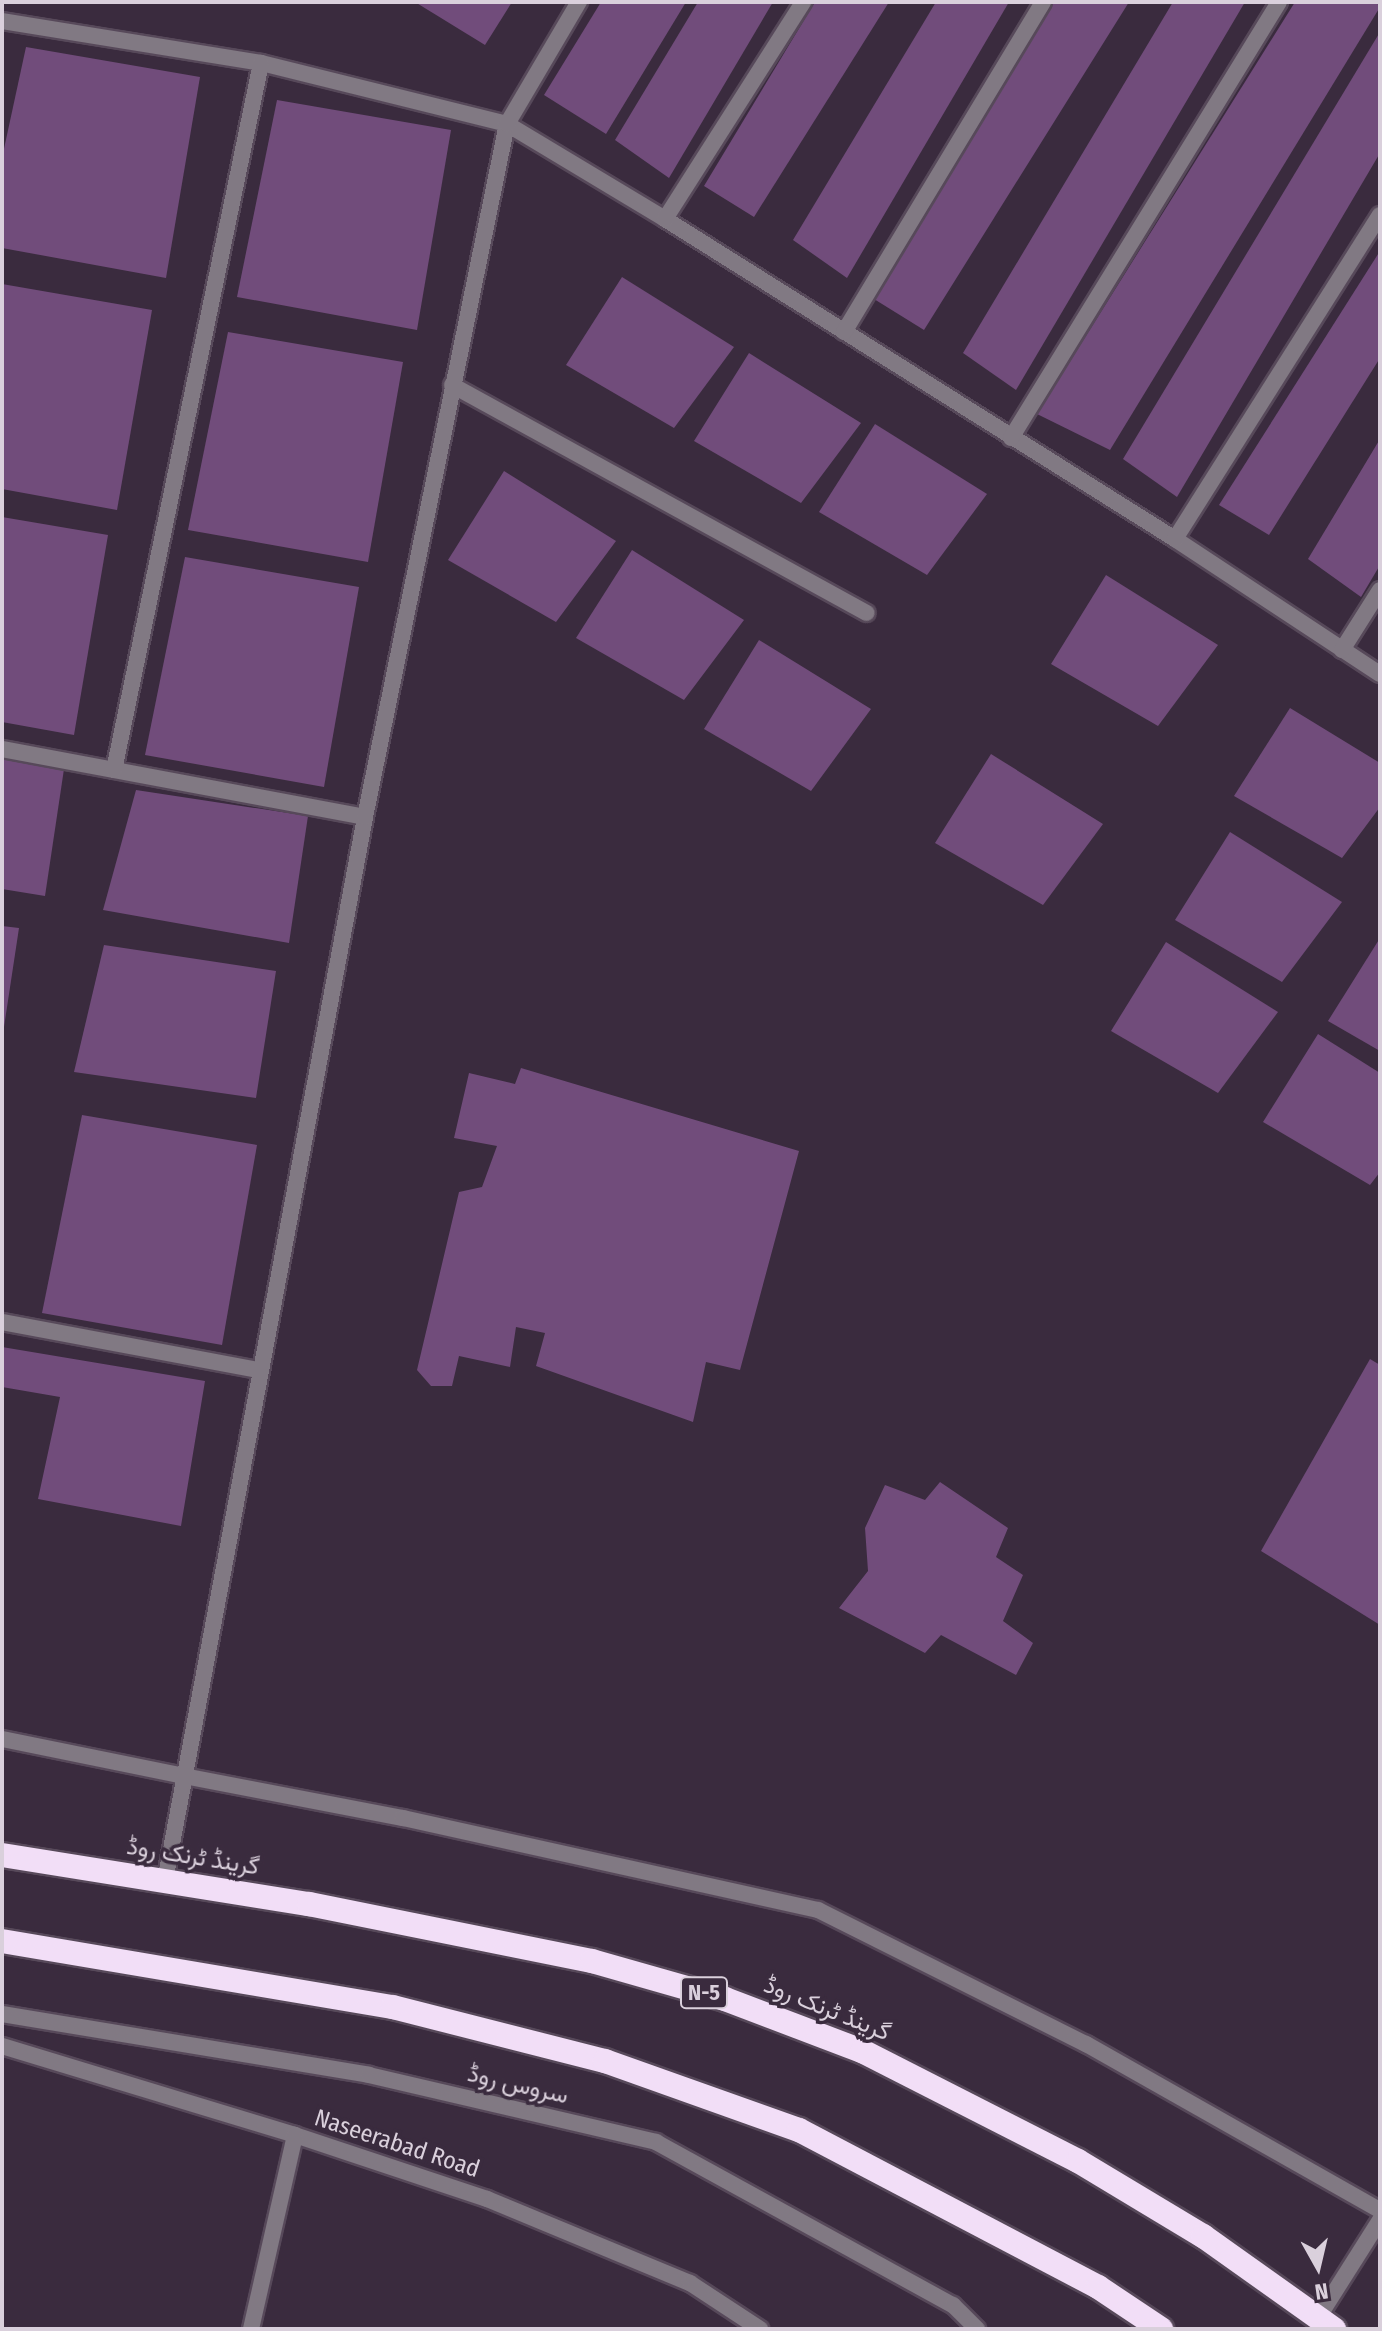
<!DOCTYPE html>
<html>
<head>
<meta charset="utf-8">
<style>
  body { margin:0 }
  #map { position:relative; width:1382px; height:2331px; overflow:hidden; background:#3a2b3e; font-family:"Fira Sans Condensed",Vazirmatn,sans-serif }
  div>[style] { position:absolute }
  .building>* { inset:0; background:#714c7b }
  .roads { filter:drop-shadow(2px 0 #57495a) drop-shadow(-2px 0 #57495a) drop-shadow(0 2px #57495a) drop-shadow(0 -2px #57495a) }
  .lane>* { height:16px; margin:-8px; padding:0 8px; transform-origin:8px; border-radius:8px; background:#817983 }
  .street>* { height:16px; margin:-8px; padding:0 8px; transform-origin:8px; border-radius:8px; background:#817983 }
  .highway>* { height:24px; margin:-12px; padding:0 12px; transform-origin:12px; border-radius:12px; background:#f2def7 }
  span { translate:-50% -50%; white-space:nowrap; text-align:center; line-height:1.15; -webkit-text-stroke:7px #3a2b3e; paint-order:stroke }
  .shield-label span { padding:2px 6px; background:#3a2b3e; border:2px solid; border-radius:6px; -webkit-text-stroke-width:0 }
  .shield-label { font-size:22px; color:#dad0dc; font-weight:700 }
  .street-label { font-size:24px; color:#dad0dc }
  .frame { position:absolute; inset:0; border:4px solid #dad0dc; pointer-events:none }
  .north { position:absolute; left:1278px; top:2227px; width:80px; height:80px; -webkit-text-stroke:6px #3a2b3e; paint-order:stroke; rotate:172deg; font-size:22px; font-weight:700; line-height:32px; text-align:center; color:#dad0dc }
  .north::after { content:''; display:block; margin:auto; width:28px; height:36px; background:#dad0dc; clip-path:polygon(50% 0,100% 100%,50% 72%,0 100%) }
</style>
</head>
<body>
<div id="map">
  <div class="building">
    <i style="clip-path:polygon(415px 2px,512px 2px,485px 45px)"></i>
    <i style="clip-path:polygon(601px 2px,686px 2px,606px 134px,544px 95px)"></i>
    <i style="clip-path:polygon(698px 2px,773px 2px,669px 178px,615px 140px)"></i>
    <i style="clip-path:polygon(815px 2px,889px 2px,754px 217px,704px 186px)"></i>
    <i style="clip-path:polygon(936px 2px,1009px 2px,847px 278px,793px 240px)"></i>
    <i style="clip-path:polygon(1052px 2px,1129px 2px,924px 330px,874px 299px)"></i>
    <i style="clip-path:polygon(1173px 2px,1245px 2px,1016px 390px,963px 353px)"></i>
    <i style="clip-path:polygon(1295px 2px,1376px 2px,1380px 7px,1110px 450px,1037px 414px)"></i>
    <i style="clip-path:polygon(1380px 32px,1380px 153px,1177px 497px,1123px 459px)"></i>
    <i style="clip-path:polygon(26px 47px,200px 77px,166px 278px,2px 248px,2px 158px)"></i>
    <i style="clip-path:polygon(277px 100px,451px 130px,417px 330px,237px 297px)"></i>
    <i style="clip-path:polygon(1380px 251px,1380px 358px,1269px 535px,1219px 505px)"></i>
    <i style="clip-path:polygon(622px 277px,734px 347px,674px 428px,566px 365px)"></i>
    <i style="clip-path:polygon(2px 284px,152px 310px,117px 510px,2px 489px)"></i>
    <i style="clip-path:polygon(228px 332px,403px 362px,368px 562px,188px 530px)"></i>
    <i style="clip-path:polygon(749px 353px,861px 423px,801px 503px,694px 441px)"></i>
    <i style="clip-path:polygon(875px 424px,987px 494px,927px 575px,819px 512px)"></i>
    <i style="clip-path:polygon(1380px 439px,1380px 565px,1361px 597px,1308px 559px)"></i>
    <i style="clip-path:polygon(504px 471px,616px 541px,556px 622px,448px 560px)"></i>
    <i style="clip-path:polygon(2px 517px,108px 535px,74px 735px,2px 722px)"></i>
    <i style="clip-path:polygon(632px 550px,744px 620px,684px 700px,576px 638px)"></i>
    <i style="clip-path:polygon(185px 557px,359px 587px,324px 787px,145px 755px)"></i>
    <i style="clip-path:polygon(1106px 575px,1218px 645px,1158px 726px,1051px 664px)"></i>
    <i style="clip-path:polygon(759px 640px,871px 709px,811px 791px,704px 729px)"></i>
    <i style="clip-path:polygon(1290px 708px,1380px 763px,1380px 807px,1342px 858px,1234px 796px)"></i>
    <i style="clip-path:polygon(991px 754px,1103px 824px,1043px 905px,935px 843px)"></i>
    <i style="clip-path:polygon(2px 759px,64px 769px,45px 896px,2px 889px)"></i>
    <i style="clip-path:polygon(136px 790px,308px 816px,289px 943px,103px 910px)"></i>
    <i style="clip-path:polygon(1230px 832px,1342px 902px,1282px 982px,1175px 920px)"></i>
    <i style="clip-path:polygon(2px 926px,19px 928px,4px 1027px,2px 1027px)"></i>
    <i style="clip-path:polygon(1380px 938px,1380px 1051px,1328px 1021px)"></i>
    <i style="clip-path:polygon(1166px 942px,1278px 1012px,1218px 1093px,1111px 1031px)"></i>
    <i style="clip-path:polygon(104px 945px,276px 971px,256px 1098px,74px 1072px)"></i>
    <i style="clip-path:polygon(1318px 1034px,1380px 1073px,1380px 1172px,1370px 1185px,1263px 1122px)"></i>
    <i style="clip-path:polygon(521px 1068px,799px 1151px,740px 1370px,706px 1362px,693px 1422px,536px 1366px,545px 1333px,516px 1327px,510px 1367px,459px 1356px,452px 1386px,431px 1386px,417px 1370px,459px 1192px,482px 1187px,497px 1146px,454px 1138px,469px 1073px,515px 1084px)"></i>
    <i style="clip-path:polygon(82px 1115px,257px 1145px,222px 1345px,42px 1313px)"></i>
    <i style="clip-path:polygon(2px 1347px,205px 1381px,181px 1526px,38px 1499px,60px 1397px,2px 1387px)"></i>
    <i style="clip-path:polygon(1370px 1359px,1380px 1365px,1380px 1625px,1261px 1551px)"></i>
    <i style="clip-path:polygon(940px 1482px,1008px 1528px,996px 1557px,1023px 1575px,1003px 1621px,1033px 1643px,1016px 1675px,941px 1635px,925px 1653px,839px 1608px,868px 1571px,865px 1528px,885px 1485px,925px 1500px)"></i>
  </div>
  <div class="roads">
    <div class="lane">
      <i style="left:184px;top:1776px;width:223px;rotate:10.9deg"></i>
      <i style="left:403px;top:1818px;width:425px;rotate:12.5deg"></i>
      <i style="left:818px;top:1910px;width:300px;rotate:26.6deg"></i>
      <i style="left:1086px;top:2044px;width:338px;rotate:29.5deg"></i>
      <i style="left:2px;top:2014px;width:372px;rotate:9.4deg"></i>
      <i style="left:369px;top:2075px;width:295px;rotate:13.1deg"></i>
      <i style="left:656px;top:2142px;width:339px;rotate:28.8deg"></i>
      <i style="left:953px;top:2305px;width:34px;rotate:45deg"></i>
      <i style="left:1318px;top:2318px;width:116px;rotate:-57.7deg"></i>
    </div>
    <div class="street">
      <i style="left:2px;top:21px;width:262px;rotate:9.2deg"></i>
      <i style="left:261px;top:63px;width:253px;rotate:13.9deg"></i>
      <i style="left:507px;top:124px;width:184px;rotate:31deg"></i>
      <i style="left:665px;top:219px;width:602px;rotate:32.11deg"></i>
      <i style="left:1175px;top:539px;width:245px;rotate:33.4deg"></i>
      <i style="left:665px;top:219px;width:257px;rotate:-57.5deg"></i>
      <i style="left:844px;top:332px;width:385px;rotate:-58.9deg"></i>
      <i style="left:452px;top:385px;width:473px;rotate:28.8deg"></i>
      <i style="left:1011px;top:438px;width:512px;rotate:-58.42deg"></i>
      <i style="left:1175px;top:539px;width:383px;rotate:-57.7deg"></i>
      <i style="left:1342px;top:650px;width:71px;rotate:-57.7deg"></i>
      <i style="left:2px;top:749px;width:369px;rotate:10.6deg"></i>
      <i style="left:114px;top:770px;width:722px;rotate:-78.25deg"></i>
      <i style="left:2px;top:1322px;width:260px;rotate:10.6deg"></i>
      <i style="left:2px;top:1739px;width:186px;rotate:11.5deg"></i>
      <i style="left:165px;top:1881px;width:1083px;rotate:-79.35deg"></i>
      <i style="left:365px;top:817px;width:707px;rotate:-78.42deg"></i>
      <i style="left:507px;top:124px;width:142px;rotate:-59.5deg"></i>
      <i style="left:2px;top:2046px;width:306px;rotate:16.9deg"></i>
      <i style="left:295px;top:2135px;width:202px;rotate:18.4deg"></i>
      <i style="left:487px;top:2199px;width:220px;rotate:22.5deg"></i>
      <i style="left:690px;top:2283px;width:84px;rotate:33.3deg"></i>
      <i style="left:251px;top:2329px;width:199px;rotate:-77.2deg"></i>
    </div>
    <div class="highway">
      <i style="left:2px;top:1855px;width:311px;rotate:9.1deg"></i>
      <i style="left:309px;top:1904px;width:289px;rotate:11.4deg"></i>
      <i style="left:592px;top:1961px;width:138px;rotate:15.9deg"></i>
      <i style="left:725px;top:1999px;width:147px;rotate:20.8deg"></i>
      <i style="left:862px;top:2051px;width:242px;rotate:27deg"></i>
      <i style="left:1078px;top:2161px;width:146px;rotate:31deg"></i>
      <i style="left:1203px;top:2236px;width:161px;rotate:35.4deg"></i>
      <i style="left:2px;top:1941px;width:397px;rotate:9.6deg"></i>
      <i style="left:393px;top:2007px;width:219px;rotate:14.3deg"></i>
      <i style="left:605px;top:2061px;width:206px;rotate:19.6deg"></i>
      <i style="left:799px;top:2130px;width:338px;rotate:27.7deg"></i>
      <i style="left:1098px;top:2287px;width:76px;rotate:33.7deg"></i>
    </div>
  </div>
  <div class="shield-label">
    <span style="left:704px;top:1993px">N-5</span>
  </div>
  <div class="street-label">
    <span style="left:193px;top:1857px;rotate:9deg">گرینڈ ٹرنک روڈ</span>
    <span style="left:827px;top:2009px;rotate:22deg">گرینڈ ٹرنک روڈ</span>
    <span style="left:518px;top:2085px;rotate:13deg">سروس روڈ</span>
    <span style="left:397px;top:2144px;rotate:18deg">Naseerabad Road</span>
  </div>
  <div class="frame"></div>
  <div class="north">N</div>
</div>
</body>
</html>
